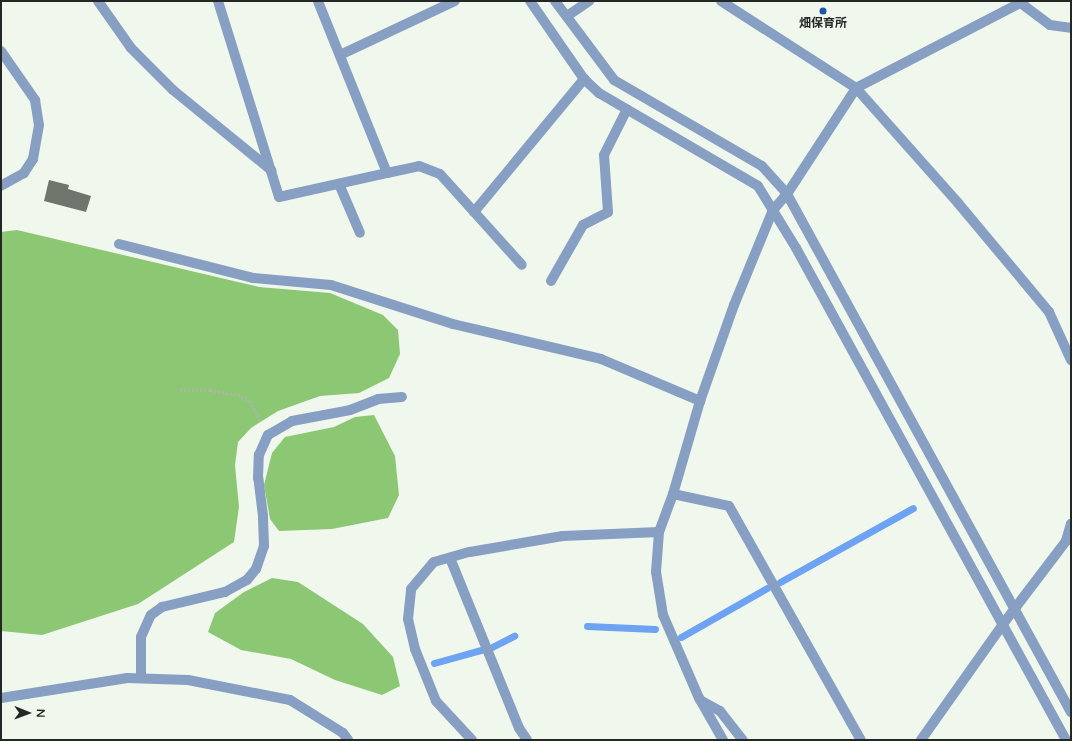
<!DOCTYPE html>
<html>
<head>
<meta charset="utf-8">
<style>
  body { margin:0 }
  #map { position:relative; width:1072px; height:741px; overflow:hidden; background:#f0f7ed; font-family:"Varela Round","Noto Sans JP",sans-serif }
  div>[style] { position:absolute }
  .forest>* { inset:0; background:#8cc874 }
  .stream>* { height:7px; margin:-3.5px; padding:0 3.5px; transform-origin:3.5px; border-radius:3.5px; background:#6da3f2 }
  .building>* { inset:0; background:#6f756d }
  .path>* { height:2.5px; margin-top:-1.25px; transform-origin:0; background:repeating-linear-gradient(90deg,#aeb4ac 0 2px,transparent 0 4px) }
  .lane>* { height:10px; margin:-5px; padding:0 5px; transform-origin:5px; border-radius:5px; background:#879fc2 }
  .street>* { height:10px; margin:-5px; padding:0 5px; transform-origin:5px; border-radius:5px; background:#879fc2 }
  .dots>* { width:11px; height:11px; translate:-50% -50%; box-sizing:border-box; border:2px solid #f0f7ed; border-radius:50% }
  span { translate:-50% -50%; white-space:nowrap; text-align:center; line-height:1.15; -webkit-text-stroke:3px #f0f7ed; paint-order:stroke }
  .poi-label { font-size:12px; color:#252724; font-weight:700 }
  .frame { position:absolute; inset:0; border:2px solid #252724; pointer-events:none }
  .north { position:absolute; left:8px; top:693px; width:40px; height:40px; -webkit-text-stroke:3px #f0f7ed; paint-order:stroke; rotate:91deg; font-size:11px; font-weight:700; line-height:16px; text-align:center; color:#252724 }
  .north::after { content:''; display:block; margin:auto; width:14px; height:18px; background:#252724; clip-path:polygon(50% 0,100% 100%,50% 72%,0 100%) }
</style>
</head>
<body>
<div id="map">
  <div class="forest">
    <i style="clip-path:polygon(17px 230px,259px 287px,330px 293px,383px 315px,398px 330px,400px 354px,389px 378px,359px 393px,320px 396px,278px 411px,251px 428px,238px 442px,235px 465px,239px 507px,234px 542px,138px 604px,42px 635px,1px 631px,1px 232px)"></i>
    <i style="clip-path:polygon(374px 415px,395px 456px,399px 495px,388px 518px,332px 529px,279px 531px,270px 519px,264px 485px,272px 453px,285px 437px,334px 427px,355px 417px)"></i>
    <i style="clip-path:polygon(272px 578px,298px 582px,363px 624px,393px 657px,400px 686px,382px 695px,335px 680px,291px 659px,241px 650px,208px 632px,215px 613px,244px 592px)"></i>
  </div>
  <div class="stream">
    <i style="left:780px;top:582px;width:152px;rotate:-29.1deg"></i>
    <i style="left:587px;top:626px;width:68px;rotate:2.5deg"></i>
    <i style="left:681px;top:637px;width:99px;rotate:-29.7deg"></i>
    <i style="left:492px;top:647px;width:25px;rotate:-27deg"></i>
    <i style="left:434px;top:663px;width:49px;rotate:-15.5deg"></i>
  </div>
  <div class="building">
    <i style="clip-path:polygon(49px 180px,69px 185px,68px 189px,91px 196px,86px 212px,44px 201px)"></i>
  </div>
  <div class="path">
    <i style="left:180px;top:389px;width:30px;rotate:2deg"></i>
    <i style="left:210px;top:390px;width:28px;rotate:10deg"></i>
    <i style="left:238px;top:395px;width:13px;rotate:27deg"></i>
    <i style="left:250px;top:401px;width:21px;rotate:62deg"></i>
  </div>
  <div class="lane">
    <i style="left:1px;top:51px;width:60px;rotate:55.2deg"></i>
    <i style="left:35px;top:100px;width:25px;rotate:81deg"></i>
    <i style="left:39px;top:125px;width:35px;rotate:100deg"></i>
    <i style="left:33px;top:159px;width:17px;rotate:123deg"></i>
    <i style="left:24px;top:173px;width:26px;rotate:151deg"></i>
    <i style="left:339px;top:184px;width:53px;rotate:66.8deg"></i>
    <i style="left:119px;top:244px;width:138px;rotate:14.2deg"></i>
    <i style="left:253px;top:278px;width:78px;rotate:5.1deg"></i>
    <i style="left:331px;top:285px;width:128px;rotate:17.7deg"></i>
    <i style="left:453px;top:324px;width:152px;rotate:13.3deg"></i>
    <i style="left:601px;top:359px;width:108px;rotate:23deg"></i>
    <i style="left:551px;top:281px;width:64px;rotate:-60.3deg"></i>
    <i style="left:583px;top:225px;width:28px;rotate:-27deg"></i>
    <i style="left:608px;top:212px;width:57px;rotate:-94deg"></i>
    <i style="left:604px;top:155px;width:51px;rotate:-63.4deg"></i>
    <i style="left:450px;top:558px;width:183px;rotate:67.9deg"></i>
    <i style="left:519px;top:728px;width:14px;rotate:56deg"></i>
    <i style="left:141px;top:678px;width:41px;rotate:-90deg"></i>
    <i style="left:141px;top:637px;width:24px;rotate:-66deg"></i>
    <i style="left:151px;top:615px;width:14px;rotate:-36deg"></i>
    <i style="left:162px;top:607px;width:65px;rotate:-13.4deg"></i>
    <i style="left:225px;top:592px;width:25px;rotate:-29deg"></i>
    <i style="left:247px;top:580px;width:14px;rotate:-51deg"></i>
    <i style="left:256px;top:569px;width:24px;rotate:-71deg"></i>
    <i style="left:264px;top:546px;width:30px;rotate:-92deg"></i>
    <i style="left:263px;top:516px;width:38px;rotate:-97deg"></i>
    <i style="left:258px;top:478px;width:23px;rotate:-88deg"></i>
    <i style="left:259px;top:455px;width:22px;rotate:-66deg"></i>
    <i style="left:268px;top:435px;width:28px;rotate:-30deg"></i>
    <i style="left:292px;top:421px;width:59px;rotate:-10.7deg"></i>
    <i style="left:350px;top:410px;width:30px;rotate:-21deg"></i>
    <i style="left:378px;top:399px;width:24px;rotate:-5deg"></i>
  </div>
  <div class="street">
    <i style="left:98px;top:1px;width:57px;rotate:54.9deg"></i>
    <i style="left:131px;top:48px;width:59px;rotate:45deg"></i>
    <i style="left:173px;top:90px;width:127px;rotate:39.2deg"></i>
    <i style="left:218px;top:1px;width:205px;rotate:72.7deg"></i>
    <i style="left:279px;top:197px;width:111px;rotate:-12.5deg"></i>
    <i style="left:387px;top:173px;width:185px;rotate:-111.9deg"></i>
    <i style="left:530px;top:1px;width:95px;rotate:55.3deg"></i>
    <i style="left:584px;top:79px;width:21px;rotate:43deg"></i>
    <i style="left:599px;top:93px;width:184px;rotate:30.3deg"></i>
    <i style="left:758px;top:186px;width:73px;rotate:58.5deg"></i>
    <i style="left:796px;top:248px;width:561px;rotate:61.24deg"></i>
    <i style="left:555px;top:1px;width:99px;rotate:53.2deg"></i>
    <i style="left:614px;top:80px;width:171px;rotate:30.2deg"></i>
    <i style="left:762px;top:166px;width:38px;rotate:48deg"></i>
    <i style="left:787px;top:194px;width:591px;rotate:61.27deg"></i>
    <i style="left:721px;top:1px;width:161px;rotate:32.8deg"></i>
    <i style="left:856px;top:88px;width:154px;rotate:48.4deg"></i>
    <i style="left:958px;top:203px;width:142px;rotate:50.1deg"></i>
    <i style="left:1049px;top:312px;width:53px;rotate:65.4deg"></i>
    <i style="left:1018px;top:1px;width:40px;rotate:37deg"></i>
    <i style="left:1050px;top:25px;width:21px;rotate:8deg"></i>
    <i style="left:567px;top:16px;width:27px;rotate:-34deg"></i>
    <i style="left:340px;top:55px;width:127px;rotate:-25.2deg"></i>
    <i style="left:387px;top:173px;width:33px;rotate:-12deg"></i>
    <i style="left:419px;top:166px;width:22px;rotate:21deg"></i>
    <i style="left:440px;top:174px;width:122px;rotate:48deg"></i>
    <i style="left:474px;top:212px;width:173px;rotate:-50.4deg"></i>
    <i style="left:673px;top:494px;width:57px;rotate:12.1deg"></i>
    <i style="left:729px;top:506px;width:269px;rotate:60.6deg"></i>
    <i style="left:1px;top:698px;width:128px;rotate:-9deg"></i>
    <i style="left:127px;top:678px;width:61px;rotate:1.9deg"></i>
    <i style="left:188px;top:680px;width:104px;rotate:11.1deg"></i>
    <i style="left:290px;top:700px;width:62px;rotate:31.9deg"></i>
    <i style="left:343px;top:733px;width:9px;rotate:54deg"></i>
    <i style="left:700px;top:700px;width:23px;rotate:29deg"></i>
    <i style="left:720px;top:711px;width:37px;rotate:52deg"></i>
    <i style="left:472px;top:740px;width:53px;rotate:-132.7deg"></i>
    <i style="left:436px;top:701px;width:56px;rotate:-112deg"></i>
    <i style="left:415px;top:649px;width:31px;rotate:-103deg"></i>
    <i style="left:408px;top:619px;width:30px;rotate:-84deg"></i>
    <i style="left:411px;top:589px;width:35px;rotate:-50deg"></i>
    <i style="left:434px;top:562px;width:37px;rotate:-16deg"></i>
    <i style="left:470px;top:552px;width:94px;rotate:-9.8deg"></i>
    <i style="left:563px;top:536px;width:96px;rotate:-2.4deg"></i>
    <i style="left:723px;top:740px;width:48px;rotate:-119.7deg"></i>
    <i style="left:699px;top:698px;width:90px;rotate:-113.4deg"></i>
    <i style="left:663px;top:615px;width:44px;rotate:-99.2deg"></i>
    <i style="left:656px;top:572px;width:40px;rotate:-85.7deg"></i>
    <i style="left:659px;top:532px;width:40px;rotate:-69.8deg"></i>
    <i style="left:673px;top:494px;width:97px;rotate:-73.8deg"></i>
    <i style="left:700px;top:401px;width:102px;rotate:-70.5deg"></i>
    <i style="left:734px;top:305px;width:103px;rotate:-67.7deg"></i>
    <i style="left:773px;top:210px;width:21px;rotate:-49deg"></i>
    <i style="left:787px;top:194px;width:126px;rotate:-56.9deg"></i>
    <i style="left:856px;top:88px;width:189px;rotate:-27.4deg"></i>
    <i style="left:921px;top:740px;width:142px;rotate:-54.7deg"></i>
    <i style="left:1003px;top:624px;width:104px;rotate:-52.8deg"></i>
    <i style="left:1066px;top:541px;width:18px;rotate:-74deg"></i>
  </div>
  <div class="dots">
    <i style="left:823px;top:11px;background:#1b57a8"></i>
  </div>
  <div class="poi-label">
    <span style="left:823px;top:24px">畑保育所</span>
  </div>
  <div class="frame"></div>
  <div class="north">N</div>
</div>
</body>
</html>
